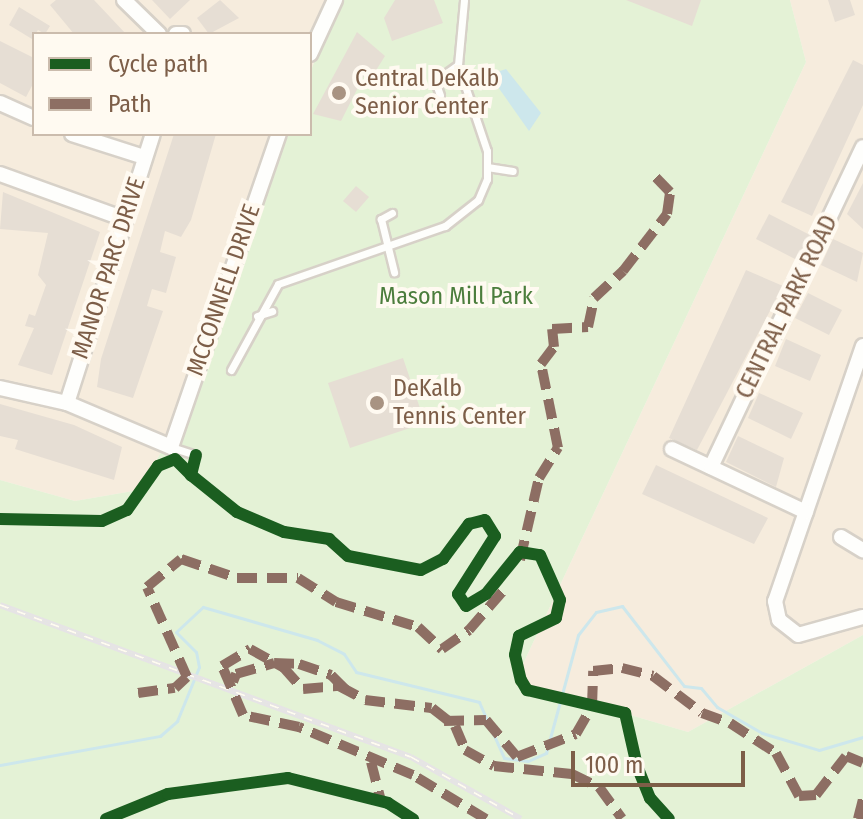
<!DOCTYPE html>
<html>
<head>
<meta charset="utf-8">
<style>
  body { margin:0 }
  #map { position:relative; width:863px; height:819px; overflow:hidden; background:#f9f5ed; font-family:"Fira Sans Condensed",sans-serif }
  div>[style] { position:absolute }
  .residential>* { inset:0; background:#f6ecdd }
  .green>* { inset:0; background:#e4f2d6 }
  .water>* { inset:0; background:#cde7ec }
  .stream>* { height:3px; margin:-1.5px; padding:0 1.5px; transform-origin:1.5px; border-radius:1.5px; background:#cde7ec }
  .building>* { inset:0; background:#e6ded4 }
  .roads { filter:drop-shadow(2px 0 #d7d1c8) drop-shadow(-2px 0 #d7d1c8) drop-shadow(0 2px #d7d1c8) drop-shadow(0 -2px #d7d1c8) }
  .lane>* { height:7px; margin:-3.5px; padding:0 3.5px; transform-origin:3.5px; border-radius:3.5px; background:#fefefc }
  .street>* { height:14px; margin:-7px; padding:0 7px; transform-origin:7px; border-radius:7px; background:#fefefc }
  .rail>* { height:6px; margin-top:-3px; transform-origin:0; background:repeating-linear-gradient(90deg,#fffaf1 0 9px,#e6e3e6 0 18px); box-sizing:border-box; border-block:2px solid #e6e3e6 }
  .quiet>* { height:10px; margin-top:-5px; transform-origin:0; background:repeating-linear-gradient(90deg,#8d6e63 0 20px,transparent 0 30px) }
  .cycleway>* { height:12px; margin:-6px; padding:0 6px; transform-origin:6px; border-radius:6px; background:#1b5e20 }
  .dots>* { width:22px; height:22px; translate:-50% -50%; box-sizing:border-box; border:4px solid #fffaf1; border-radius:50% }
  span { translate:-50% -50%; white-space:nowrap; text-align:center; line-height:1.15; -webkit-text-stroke:8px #fffaf1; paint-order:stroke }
  .poi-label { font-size:24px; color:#7d5e48 }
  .left { translate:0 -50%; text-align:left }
  .street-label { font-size:24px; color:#7d5e48 }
  .park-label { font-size:24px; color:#4b7d3c }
  .legend { position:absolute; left:32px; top:32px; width:280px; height:104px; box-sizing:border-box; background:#fffaf1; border:2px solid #cbbcad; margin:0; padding:10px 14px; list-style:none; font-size:24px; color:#7d5e48 }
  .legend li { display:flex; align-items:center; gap:16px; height:40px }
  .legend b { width:40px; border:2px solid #cbbcad }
  .scale { position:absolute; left:571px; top:751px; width:174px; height:36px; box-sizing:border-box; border:4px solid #7d5e48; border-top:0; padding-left:10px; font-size:24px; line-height:28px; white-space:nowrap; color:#7d5e48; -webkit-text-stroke:6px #fffaf1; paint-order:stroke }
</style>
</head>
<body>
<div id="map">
  <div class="residential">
    <i style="clip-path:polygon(0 0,338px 0,310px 73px,310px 34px,34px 34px,34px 134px,287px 134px,170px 437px,139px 490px,75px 501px,0 480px)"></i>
    <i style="clip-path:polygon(790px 0,863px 0,863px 635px,688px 732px,515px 681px,806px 62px)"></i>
  </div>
  <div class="green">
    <i style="clip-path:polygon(338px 0,790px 0,806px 62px,515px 681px,688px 732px,863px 635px,863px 819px,0 819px,0 480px,75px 501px,139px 490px,170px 437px,287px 134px,310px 134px,310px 73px)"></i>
  </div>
  <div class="water">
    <i style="clip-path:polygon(506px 69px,541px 113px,529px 131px,498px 87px,497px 72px)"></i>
  </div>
  <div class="stream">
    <i style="left:0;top:765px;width:163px;rotate:-10.3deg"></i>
    <i style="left:160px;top:736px;width:23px;rotate:-41deg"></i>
    <i style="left:177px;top:721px;width:58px;rotate:-67.8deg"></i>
    <i style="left:199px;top:667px;width:15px;rotate:-101deg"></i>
    <i style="left:196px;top:652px;width:28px;rotate:-135deg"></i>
    <i style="left:176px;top:632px;width:37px;rotate:-43deg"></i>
    <i style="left:203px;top:607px;width:119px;rotate:16.1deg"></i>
    <i style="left:317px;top:640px;width:30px;rotate:27deg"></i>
    <i style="left:344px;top:654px;width:22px;rotate:56deg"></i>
    <i style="left:356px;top:672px;width:127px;rotate:13.7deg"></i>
    <i style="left:479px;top:702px;width:61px;rotate:65.9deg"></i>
    <i style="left:504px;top:758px;width:24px;rotate:7deg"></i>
    <i style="left:528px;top:761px;width:20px;rotate:-24deg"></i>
    <i style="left:546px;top:753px;width:122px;rotate:-74.8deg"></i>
    <i style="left:578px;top:635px;width:29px;rotate:-52deg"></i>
    <i style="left:596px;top:612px;width:27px;rotate:-13deg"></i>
    <i style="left:622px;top:606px;width:101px;rotate:52.2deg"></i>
    <i style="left:684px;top:686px;width:17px;rotate:7deg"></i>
    <i style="left:701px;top:688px;width:25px;rotate:50deg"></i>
    <i style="left:717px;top:707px;width:52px;rotate:30deg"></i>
    <i style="left:762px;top:733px;width:59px;rotate:16.6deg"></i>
    <i style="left:819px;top:750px;width:46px;rotate:-16.5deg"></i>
  </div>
  <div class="building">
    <i style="clip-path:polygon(56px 0,94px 0,126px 34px,74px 34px,50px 5px)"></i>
    <i style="clip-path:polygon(152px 0,190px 0,170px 19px)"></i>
    <i style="clip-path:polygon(220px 0,239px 18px,209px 34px,197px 18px)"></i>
    <i style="clip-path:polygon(395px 0,434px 0,443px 23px,392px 41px,384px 18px)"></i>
    <i style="clip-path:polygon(626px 0,701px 0,692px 26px)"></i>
    <i style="clip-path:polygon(828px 0,850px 0,855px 15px,835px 22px)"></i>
    <i style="clip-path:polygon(19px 7px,50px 26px,45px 34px,38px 30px,32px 39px,9px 25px)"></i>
    <i style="clip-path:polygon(357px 32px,385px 56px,375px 72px,368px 68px,341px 121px,313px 114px)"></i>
    <i style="clip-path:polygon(0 41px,34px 58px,34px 82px,26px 97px,0 83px)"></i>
    <i style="clip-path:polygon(853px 60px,863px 65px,863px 105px,812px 216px,781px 202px)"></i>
    <i style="clip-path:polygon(174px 134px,216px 134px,191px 220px,181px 237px,165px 231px,160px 252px,176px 257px,166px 293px,152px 289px,147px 306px,163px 311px,133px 398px,97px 387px,101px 359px)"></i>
    <i style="clip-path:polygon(863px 183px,863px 229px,847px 214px)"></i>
    <i style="clip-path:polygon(356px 186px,369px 197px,356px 212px,343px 201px)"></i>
    <i style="clip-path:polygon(3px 192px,100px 232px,52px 375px,18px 365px,34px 328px,25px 326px,29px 314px,35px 316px,46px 285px,38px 275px,48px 233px,0 229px)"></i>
    <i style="clip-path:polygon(769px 214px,810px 235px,797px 260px,756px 239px)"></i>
    <i style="clip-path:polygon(833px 239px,863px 253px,857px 282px,821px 265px)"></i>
    <i style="clip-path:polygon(746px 270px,783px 286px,697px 450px,669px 438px)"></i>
    <i style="clip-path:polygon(808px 293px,842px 310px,829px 335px,795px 318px)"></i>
    <i style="clip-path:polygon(786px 339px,821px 355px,810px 381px,775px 366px)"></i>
    <i style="clip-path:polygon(403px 358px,425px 423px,350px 448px,328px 383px)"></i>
    <i style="clip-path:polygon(759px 393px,803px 413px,791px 439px,748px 418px)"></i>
    <i style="clip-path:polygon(0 404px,74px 425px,122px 447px,114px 480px,15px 449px,18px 440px,0 436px)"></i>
    <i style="clip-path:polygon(738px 436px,784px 458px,776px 487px,726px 462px)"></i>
    <i style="clip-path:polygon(656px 465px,768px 518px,754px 544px,642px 494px)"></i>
  </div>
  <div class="roads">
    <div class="lane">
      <i style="left:440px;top:95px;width:15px;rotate:-110deg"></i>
      <i style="left:435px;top:81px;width:28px;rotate:-35deg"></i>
      <i style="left:487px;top:167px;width:26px;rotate:9deg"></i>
      <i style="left:392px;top:213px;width:13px;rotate:151deg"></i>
      <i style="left:381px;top:219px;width:55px;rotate:76.2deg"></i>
      <i style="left:257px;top:316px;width:16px;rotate:-18deg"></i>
      <i style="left:231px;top:370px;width:98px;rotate:-61.3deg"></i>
      <i style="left:278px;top:284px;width:177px;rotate:-19.2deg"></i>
      <i style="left:445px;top:226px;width:42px;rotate:-38.2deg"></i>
      <i style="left:478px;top:200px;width:23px;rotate:-67deg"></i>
      <i style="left:487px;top:179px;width:28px;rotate:-90deg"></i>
      <i style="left:487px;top:151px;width:91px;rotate:-108.6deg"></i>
      <i style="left:458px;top:65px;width:65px;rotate:-84.7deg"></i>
      <i style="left:171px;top:447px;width:26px;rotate:18deg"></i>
    </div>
    <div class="street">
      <i style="left:124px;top:0;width:49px;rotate:44.2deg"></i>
      <i style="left:176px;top:34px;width:7px"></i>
      <i style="left:310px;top:54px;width:60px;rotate:-65.2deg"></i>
      <i style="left:0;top:103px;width:37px;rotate:24deg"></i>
      <i style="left:72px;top:134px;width:76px;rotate:17.7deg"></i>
      <i style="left:0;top:174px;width:132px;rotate:19.9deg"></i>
      <i style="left:863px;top:346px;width:270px;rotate:109deg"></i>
      <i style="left:775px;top:601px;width:19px;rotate:78deg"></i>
      <i style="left:779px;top:620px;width:24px;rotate:38deg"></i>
      <i style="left:798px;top:635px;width:67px;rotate:-15.5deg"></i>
      <i style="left:0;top:388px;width:69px;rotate:12.6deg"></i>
      <i style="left:67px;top:403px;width:113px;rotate:22.9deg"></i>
      <i style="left:171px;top:447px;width:331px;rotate:-71deg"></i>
      <i style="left:67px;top:403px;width:282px;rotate:-72.3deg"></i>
      <i style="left:672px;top:449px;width:148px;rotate:25.2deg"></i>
      <i style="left:711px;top:467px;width:354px;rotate:-64.6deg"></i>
      <i style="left:841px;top:537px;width:26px;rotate:31deg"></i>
    </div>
  </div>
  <div class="rail">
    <i style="left:0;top:605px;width:438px;rotate:20.3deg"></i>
    <i style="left:411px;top:757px;width:126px;rotate:29.4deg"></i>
  </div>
  <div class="quiet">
    <i style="left:520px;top:560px;width:84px;rotate:-77deg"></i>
    <i style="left:539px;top:478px;width:36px;rotate:-58deg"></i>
    <i style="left:558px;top:448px;width:86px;rotate:-101.4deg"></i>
    <i style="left:541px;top:364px;width:21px;rotate:-53deg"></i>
    <i style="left:554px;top:347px;width:18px;rotate:-96deg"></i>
    <i style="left:552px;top:329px;width:36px;rotate:-3deg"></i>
    <i style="left:588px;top:327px;width:30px;rotate:-78deg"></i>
    <i style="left:594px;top:298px;width:40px;rotate:-43deg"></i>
    <i style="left:623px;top:271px;width:72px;rotate:-52.3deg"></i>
    <i style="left:667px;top:214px;width:22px;rotate:-82deg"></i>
    <i style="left:670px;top:192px;width:28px;rotate:-134deg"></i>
    <i style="left:233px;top:682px;width:9px;rotate:-69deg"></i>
    <i style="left:236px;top:674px;width:40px;rotate:-16deg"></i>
    <i style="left:274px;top:663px;width:25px;rotate:2deg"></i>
    <i style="left:299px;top:664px;width:34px;rotate:19deg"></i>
    <i style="left:331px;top:675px;width:21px;rotate:45deg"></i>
    <i style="left:138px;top:693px;width:37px;rotate:-8deg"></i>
    <i style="left:175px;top:688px;width:16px;rotate:-43deg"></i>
    <i style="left:187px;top:677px;width:98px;rotate:-114deg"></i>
    <i style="left:147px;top:587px;width:44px;rotate:-39.5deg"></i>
    <i style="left:181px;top:559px;width:59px;rotate:18.7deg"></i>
    <i style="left:237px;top:578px;width:61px"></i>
    <i style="left:298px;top:578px;width:45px;rotate:32.3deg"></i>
    <i style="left:336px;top:602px;width:86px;rotate:17deg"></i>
    <i style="left:418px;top:627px;width:33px;rotate:43deg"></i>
    <i style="left:442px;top:649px;width:33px;rotate:-35deg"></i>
    <i style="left:469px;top:630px;width:52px;rotate:-48.9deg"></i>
    <i style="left:444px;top:721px;width:42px;rotate:-1.4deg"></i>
    <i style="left:486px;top:720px;width:48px;rotate:50deg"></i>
    <i style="left:517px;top:757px;width:63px;rotate:-21.3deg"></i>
    <i style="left:576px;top:734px;width:32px;rotate:-60deg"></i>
    <i style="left:592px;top:706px;width:35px;rotate:-88deg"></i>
    <i style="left:593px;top:671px;width:29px;rotate:-6deg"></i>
    <i style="left:622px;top:668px;width:32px;rotate:14deg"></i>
    <i style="left:653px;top:676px;width:61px;rotate:37.1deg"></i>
    <i style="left:702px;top:713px;width:30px;rotate:20deg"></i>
    <i style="left:730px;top:723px;width:55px;rotate:33.1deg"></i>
    <i style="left:776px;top:753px;width:49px;rotate:61.9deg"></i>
    <i style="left:799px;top:796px;width:17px;rotate:-3deg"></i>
    <i style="left:816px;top:795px;width:49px;rotate:-52.4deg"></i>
    <i style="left:846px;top:756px;width:18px;rotate:22deg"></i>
    <i style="left:371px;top:762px;width:40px;rotate:75.6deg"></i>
    <i style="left:486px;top:819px;width:85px;rotate:-148.9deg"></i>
    <i style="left:413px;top:775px;width:124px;rotate:-157.2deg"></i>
    <i style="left:299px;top:727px;width:57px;rotate:-167.9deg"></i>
    <i style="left:243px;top:715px;width:53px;rotate:-113.2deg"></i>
    <i style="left:222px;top:666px;width:33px;rotate:-31deg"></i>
    <i style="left:250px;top:649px;width:38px;rotate:29deg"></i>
    <i style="left:283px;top:667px;width:30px;rotate:48deg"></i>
    <i style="left:303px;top:689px;width:36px;rotate:-5deg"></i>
    <i style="left:339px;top:686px;width:30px;rotate:28deg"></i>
    <i style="left:365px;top:700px;width:67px;rotate:6.8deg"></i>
    <i style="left:432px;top:708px;width:29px;rotate:38deg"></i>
    <i style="left:455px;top:726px;width:26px;rotate:67deg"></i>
    <i style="left:465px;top:750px;width:33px;rotate:29deg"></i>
    <i style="left:494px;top:766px;width:78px;rotate:5.9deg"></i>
    <i style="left:572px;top:774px;width:30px;rotate:26deg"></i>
    <i style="left:599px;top:787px;width:39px;rotate:54deg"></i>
    <i style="left:858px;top:819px;width:21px;rotate:-76deg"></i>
  </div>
  <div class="cycleway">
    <i style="left:196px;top:455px;width:21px;rotate:104deg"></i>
    <i style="left:191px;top:475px;width:59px;rotate:38.8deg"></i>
    <i style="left:237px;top:512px;width:51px;rotate:23.1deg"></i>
    <i style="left:284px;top:532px;width:46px;rotate:8.8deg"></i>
    <i style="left:329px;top:539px;width:25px;rotate:42deg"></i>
    <i style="left:348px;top:556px;width:74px;rotate:10.9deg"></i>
    <i style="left:421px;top:570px;width:25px;rotate:-27deg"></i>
    <i style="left:443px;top:559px;width:44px;rotate:-53.4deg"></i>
    <i style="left:469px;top:524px;width:16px;rotate:-14deg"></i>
    <i style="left:485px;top:520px;width:19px;rotate:58deg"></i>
    <i style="left:495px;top:536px;width:69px;rotate:122.5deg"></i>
    <i style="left:458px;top:594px;width:14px;rotate:56deg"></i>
    <i style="left:466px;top:606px;width:23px;rotate:-31deg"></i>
    <i style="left:486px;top:594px;width:54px;rotate:-51deg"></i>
    <i style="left:520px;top:552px;width:20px;rotate:9deg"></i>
    <i style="left:540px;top:555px;width:49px;rotate:66deg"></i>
    <i style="left:560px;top:600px;width:18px;rotate:103deg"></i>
    <i style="left:556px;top:618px;width:41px;rotate:154.1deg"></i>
    <i style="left:519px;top:636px;width:19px;rotate:102deg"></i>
    <i style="left:515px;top:655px;width:26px;rotate:77deg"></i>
    <i style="left:521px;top:680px;width:12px;rotate:59deg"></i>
    <i style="left:527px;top:690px;width:101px;rotate:13.2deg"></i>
    <i style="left:625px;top:713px;width:54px;rotate:77.2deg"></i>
    <i style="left:637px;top:766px;width:35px;rotate:68deg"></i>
    <i style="left:650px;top:798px;width:28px;rotate:48deg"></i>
    <i style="left:0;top:519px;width:102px;rotate:1.1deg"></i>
    <i style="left:102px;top:521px;width:27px;rotate:-24deg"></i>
    <i style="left:127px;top:510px;width:54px;rotate:-54.8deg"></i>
    <i style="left:158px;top:466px;width:18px;rotate:-22deg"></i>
    <i style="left:175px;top:459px;width:23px;rotate:45deg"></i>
    <i style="left:106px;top:819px;width:67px;rotate:-22deg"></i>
    <i style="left:168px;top:794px;width:121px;rotate:-7.6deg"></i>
    <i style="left:288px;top:778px;width:103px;rotate:14deg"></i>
    <i style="left:388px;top:803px;width:30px;rotate:33deg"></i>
  </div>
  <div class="dots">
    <i style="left:339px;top:93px;background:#a89382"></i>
    <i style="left:377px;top:403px;background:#a89382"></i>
  </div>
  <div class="poi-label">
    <span class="left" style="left:355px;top:93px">Central DeKalb<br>Senior Center</span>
    <span class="left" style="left:393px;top:403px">DeKalb<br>Tennis Center</span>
  </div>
  <div class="street-label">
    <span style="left:109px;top:268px;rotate:-72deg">MANOR PARC DRIVE</span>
    <span style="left:224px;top:290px;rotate:-71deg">MCCONNELL DRIVE</span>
    <span style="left:787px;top:307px;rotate:-64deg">CENTRAL PARK ROAD</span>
  </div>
  <div class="park-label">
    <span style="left:456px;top:297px">Mason Mill Park</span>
  </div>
  <ul class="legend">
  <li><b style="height:10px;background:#1b5e20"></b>Cycle path</li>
  <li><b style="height:10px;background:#8d6e63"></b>Path</li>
  </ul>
  <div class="scale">100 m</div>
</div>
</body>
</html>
